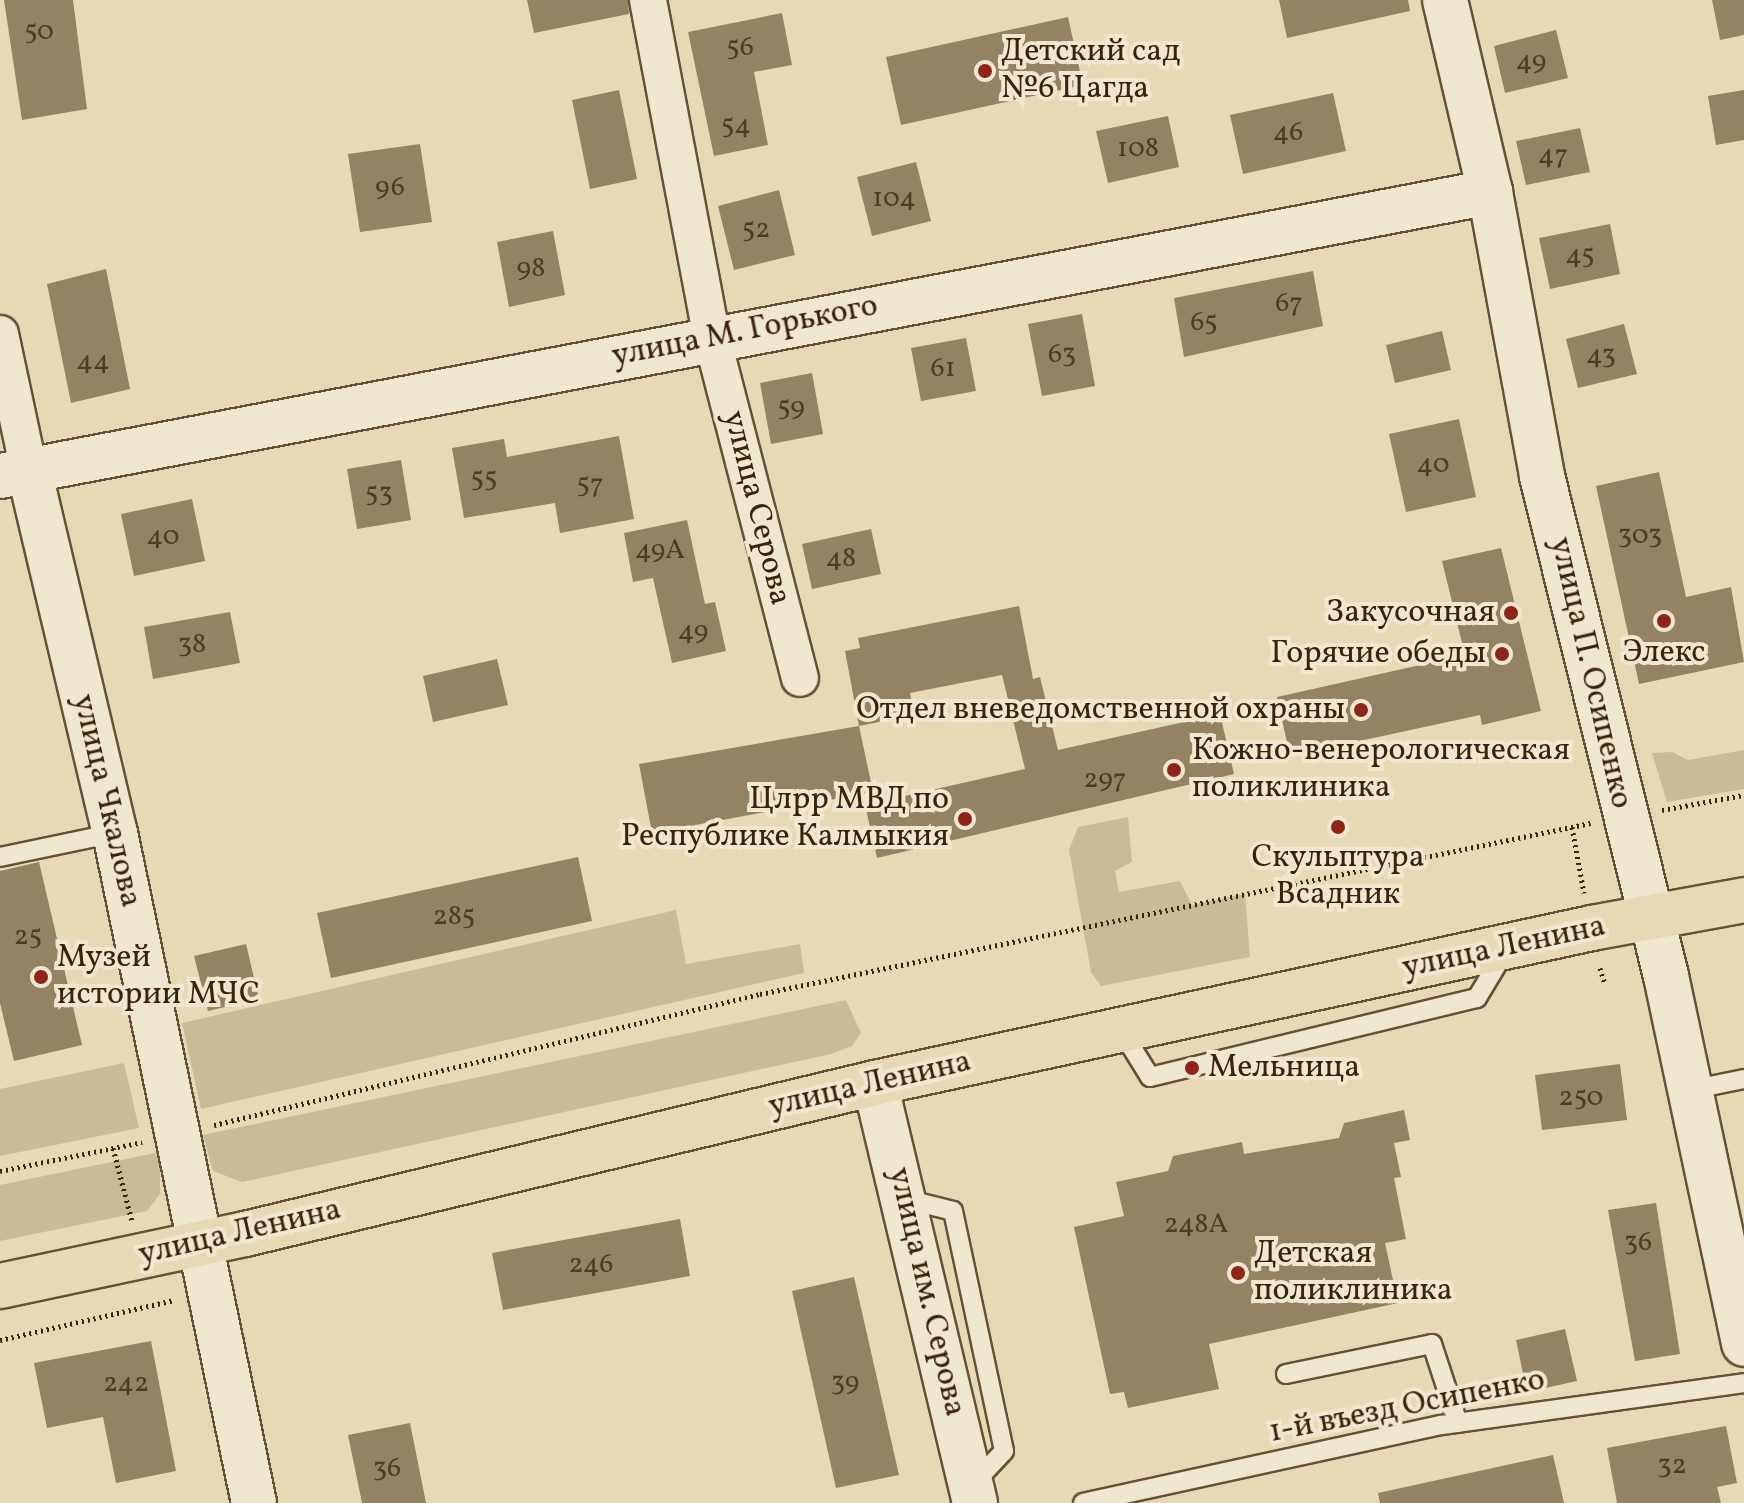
<!DOCTYPE html>
<html>
<head>
<meta charset="utf-8">
<style>
  body { margin:0 }
  #map { position:relative; width:1744px; height:1503px; overflow:hidden; background:#e6dab5; font-family:Vollkorn,serif }
  div>[style] { position:absolute }
  .green>* { inset:0; background:#c9bb98 }
  .building>* { inset:0; background:#938362 }
  .path>* { height:5px; margin-top:-2.5px; transform-origin:0; background:repeating-linear-gradient(90deg,#3a2409 0 2px,transparent 0 6px) }
  .roads { filter:drop-shadow(2px 0 #655234) drop-shadow(-2px 0 #655234) drop-shadow(0 2px #655234) drop-shadow(0 -2px #655234) }
  .lane>* { height:18px; margin:-9px; padding:0 9px; transform-origin:9px; border-radius:9px; background:#efe7cf }
  .street>* { height:36px; margin:-18px; padding:0 18px; transform-origin:18px; border-radius:18px; background:#efe7cf }
  .secondary>* { height:44px; margin:-22px; padding:0 22px; transform-origin:22px; border-radius:22px; background:#efe7cf }
  .primary>* { height:44px; margin:-22px; padding:0 22px; transform-origin:22px; border-radius:22px; background:#e6dab5 }
  .dots>* { width:22px; height:22px; translate:-50% -50%; box-sizing:border-box; border:4px solid #efe7cf; border-radius:50% }
  span { translate:-50% -50%; white-space:nowrap; text-align:center; line-height:1.15; -webkit-text-stroke:8px #efe7cf; paint-order:stroke }
  .number-label { font-size:28px; color:#503c1f }
  .number-label span { -webkit-text-stroke-width:0 }
  .poi-label { font-size:32px; color:#3a2409 }
  .left { translate:0 -50%; text-align:left }
  .right { translate:-100% -50%; text-align:right }
  .street-label { font-size:32px; color:#3a2409 }
</style>
</head>
<body>
<div id="map">
  <div class="green">
    <i style="clip-path:polygon(1744px 750px,1744px 789px,1667px 802px,1652px 753px,1672px 752px,1688px 760px)"></i>
    <i style="clip-path:polygon(1128px 817px,1132px 862px,1115px 871px,1119px 892px,1180px 881px,1192px 905px,1245px 894px,1250px 957px,1101px 986px,1091px 972px,1069px 850px,1078px 827px)"></i>
    <i style="clip-path:polygon(676px 910px,686px 964px,800px 944px,804px 973px,201px 1109px,182px 1023px)"></i>
    <i style="clip-path:polygon(846px 1000px,861px 1033px,852px 1046px,831px 1054px,256px 1179px,242px 1182px,213px 1171px,203px 1135px)"></i>
    <i style="clip-path:polygon(124px 1063px,139px 1128px,0 1156px,0 1089px)"></i>
    <i style="clip-path:polygon(160px 1152px,160px 1194px,147px 1211px,0 1241px,0 1185px)"></i>
  </div>
  <div class="building">
    <i style="clip-path:polygon(4px 0,73px 0,87px 109px,22px 120px)"></i>
    <i style="clip-path:polygon(527px 0,628px 0,629px 14px,534px 33px)"></i>
    <i style="clip-path:polygon(1279px 0,1408px 0,1410px 11px,1287px 38px)"></i>
    <i style="clip-path:polygon(1712px 0,1744px 0,1744px 35px,1720px 40px)"></i>
    <i style="clip-path:polygon(782px 13px,792px 65px,754px 72px,768px 145px,714px 156px,688px 32px)"></i>
    <i style="clip-path:polygon(1068px 17px,1083px 85px,901px 125px,886px 57px)"></i>
    <i style="clip-path:polygon(1556px 30px,1568px 78px,1505px 93px,1494px 46px)"></i>
    <i style="clip-path:polygon(619px 90px,637px 179px,590px 189px,572px 100px)"></i>
    <i style="clip-path:polygon(1744px 90px,1744px 140px,1716px 145px,1708px 96px)"></i>
    <i style="clip-path:polygon(1333px 93px,1346px 151px,1243px 174px,1230px 115px)"></i>
    <i style="clip-path:polygon(1168px 116px,1179px 167px,1108px 183px,1096px 131px)"></i>
    <i style="clip-path:polygon(1580px 128px,1590px 172px,1526px 185px,1516px 141px)"></i>
    <i style="clip-path:polygon(420px 144px,432px 222px,360px 232px,348px 154px)"></i>
    <i style="clip-path:polygon(916px 162px,931px 221px,872px 236px,857px 177px)"></i>
    <i style="clip-path:polygon(779px 190px,795px 255px,734px 270px,718px 206px)"></i>
    <i style="clip-path:polygon(1610px 224px,1620px 274px,1550px 289px,1539px 238px)"></i>
    <i style="clip-path:polygon(553px 231px,565px 295px,509px 307px,497px 242px)"></i>
    <i style="clip-path:polygon(106px 269px,130px 389px,71px 403px,47px 284px)"></i>
    <i style="clip-path:polygon(1313px 271px,1323px 326px,1184px 357px,1174px 298px)"></i>
    <i style="clip-path:polygon(1082px 314px,1095px 386px,1042px 396px,1028px 324px)"></i>
    <i style="clip-path:polygon(1624px 324px,1637px 374px,1578px 388px,1566px 339px)"></i>
    <i style="clip-path:polygon(1442px 331px,1451px 370px,1395px 383px,1386px 345px)"></i>
    <i style="clip-path:polygon(966px 338px,976px 391px,921px 401px,911px 348px)"></i>
    <i style="clip-path:polygon(812px 373px,823px 434px,771px 444px,760px 383px)"></i>
    <i style="clip-path:polygon(1459px 419px,1476px 497px,1406px 512px,1389px 434px)"></i>
    <i style="clip-path:polygon(619px 436px,634px 519px,560px 533px,555px 503px,464px 518px,452px 448px,504px 439px,507px 457px)"></i>
    <i style="clip-path:polygon(401px 460px,411px 520px,357px 529px,347px 469px)"></i>
    <i style="clip-path:polygon(1659px 472px,1686px 597px,1731px 587px,1744px 662px,1639px 684px,1596px 486px)"></i>
    <i style="clip-path:polygon(192px 499px,205px 561px,134px 576px,121px 514px)"></i>
    <i style="clip-path:polygon(687px 520px,705px 604px,715px 602px,726px 651px,672px 663px,653px 578px,633px 582px,624px 533px)"></i>
    <i style="clip-path:polygon(871px 529px,881px 574px,812px 589px,802px 544px)"></i>
    <i style="clip-path:polygon(1501px 548px,1541px 711px,1482px 725px,1480px 715px,1290px 756px,1277px 697px,1465px 655px,1442px 561px)"></i>
    <i style="clip-path:polygon(1019px 606px,1033px 679px,1040px 677px,1058px 750px,1220px 714px,1234px 774px,877px 858px,865px 805px,1025px 769px,1002px 675px,910px 693px,914px 715px,859px 726px,845px 651px,860px 648px,858px 638px)"></i>
    <i style="clip-path:polygon(230px 612px,240px 663px,153px 679px,144px 627px)"></i>
    <i style="clip-path:polygon(497px 659px,508px 705px,433px 722px,423px 676px)"></i>
    <i style="clip-path:polygon(859px 726px,873px 792px,652px 833px,639px 764px)"></i>
    <i style="clip-path:polygon(578px 857px,592px 921px,331px 978px,317px 913px)"></i>
    <i style="clip-path:polygon(39px 862px,82px 1045px,14px 1061px,0 1003px,0 871px)"></i>
    <i style="clip-path:polygon(246px 944px,259px 999px,208px 1011px,194px 956px)"></i>
    <i style="clip-path:polygon(1620px 1064px,1627px 1120px,1542px 1130px,1535px 1075px)"></i>
    <i style="clip-path:polygon(1404px 1110px,1410px 1140px,1394px 1143px,1401px 1177px,1394px 1178px,1406px 1239px,1385px 1243px,1398px 1303px,1209px 1344px,1219px 1389px,1128px 1408px,1124px 1392px,1110px 1394px,1074px 1227px,1124px 1216px,1116px 1182px,1168px 1171px,1173px 1156px,1242px 1142px,1244px 1154px,1339px 1138px,1344px 1123px)"></i>
    <i style="clip-path:polygon(1656px 1203px,1680px 1354px,1635px 1361px,1608px 1210px)"></i>
    <i style="clip-path:polygon(680px 1219px,690px 1276px,503px 1310px,492px 1253px)"></i>
    <i style="clip-path:polygon(854px 1277px,899px 1475px,836px 1488px,792px 1291px)"></i>
    <i style="clip-path:polygon(1565px 1329px,1577px 1381px,1527px 1392px,1516px 1340px)"></i>
    <i style="clip-path:polygon(151px 1341px,176px 1471px,116px 1483px,103px 1417px,47px 1428px,34px 1363px)"></i>
    <i style="clip-path:polygon(410px 1423px,426px 1503px,362px 1503px,348px 1435px)"></i>
    <i style="clip-path:polygon(1726px 1426px,1737px 1483px,1717px 1487px,1721px 1503px,1617px 1503px,1607px 1448px)"></i>
    <i style="clip-path:polygon(1553px 1455px,1564px 1503px,1380px 1503px,1378px 1493px)"></i>
  </div>
  <div class="path">
    <i style="left:1662px;top:810px;width:83px;rotate:-10.4deg"></i>
    <i style="left:1572px;top:827px;width:67px;rotate:79.7deg"></i>
    <i style="left:1600px;top:968px;width:17px;rotate:73deg"></i>
    <i style="left:214px;top:1125px;width:561px;rotate:-13.49deg"></i>
    <i style="left:760px;top:994px;width:848px;rotate:-11.63deg"></i>
    <i style="left:113px;top:1148px;width:75px;rotate:75.4deg"></i>
    <i style="left:0;top:1171px;width:145px;rotate:-11.5deg"></i>
    <i style="left:0;top:1340px;width:179px;rotate:-12.9deg"></i>
  </div>
  <div class="roads">
    <div class="lane">
      <i style="left:0;top:857px;width:117px;rotate:-11.8deg"></i>
      <i style="left:1121px;top:1030px;width:55px;rotate:58.3deg"></i>
      <i style="left:1150px;top:1077px;width:336px;rotate:-13.6deg"></i>
      <i style="left:1477px;top:998px;width:52px;rotate:-59deg"></i>
      <i style="left:1690px;top:1090px;width:55px;rotate:-11.5deg"></i>
      <i style="left:905px;top:1199px;width:49px;rotate:14deg"></i>
      <i style="left:953px;top:1211px;width:245px;rotate:78deg"></i>
      <i style="left:1004px;top:1451px;width:45px;rotate:133.2deg"></i>
      <i style="left:1286px;top:1374px;width:149px;rotate:-11.6deg"></i>
      <i style="left:1432px;top:1344px;width:83px;rotate:71.8deg"></i>
      <i style="left:1083px;top:1503px;width:367px;rotate:-12.3deg"></i>
      <i style="left:1442px;top:1425px;width:305px;rotate:-7.9deg"></i>
    </div>
    <div class="street">
      <i style="left:648px;top:0;width:344px;rotate:79.3deg"></i>
      <i style="left:712px;top:338px;width:351px;rotate:75.5deg"></i>
      <i style="left:0;top:334px;width:139px;rotate:78deg"></i>
    </div>
    <div class="secondary">
      <i style="left:1445px;top:0;width:197px;rotate:76.8deg"></i>
      <i style="left:1490px;top:192px;width:289px;rotate:79.6deg"></i>
      <i style="left:1542px;top:476px;width:515px;rotate:76.07deg"></i>
      <i style="left:1666px;top:976px;width:376px;rotate:78deg"></i>
      <i style="left:29px;top:470px;width:373px;rotate:76.7deg"></i>
      <i style="left:115px;top:833px;width:684px;rotate:78.28deg"></i>
      <i style="left:0;top:476px;width:1517px;rotate:-10.79deg"></i>
      <i style="left:875px;top:1083px;width:432px;rotate:76.6deg"></i>
    </div>
    <div class="primary">
      <i style="left:0;top:1286px;width:250px;rotate:-12deg"></i>
      <i style="left:245px;top:1234px;width:648px;rotate:-13.48deg"></i>
      <i style="left:875px;top:1083px;width:734px;rotate:-12.2deg"></i>
      <i style="left:1592px;top:928px;width:155px;rotate:-10.4deg"></i>
    </div>
  </div>
  <div class="dots">
    <i style="left:985px;top:71px;background:#8f2418"></i>
    <i style="left:1511px;top:613px;background:#8f2418"></i>
    <i style="left:1664px;top:621px;background:#8f2418"></i>
    <i style="left:1502px;top:654px;background:#8f2418"></i>
    <i style="left:1361px;top:710px;background:#8f2418"></i>
    <i style="left:1174px;top:770px;background:#8f2418"></i>
    <i style="left:965px;top:819px;background:#8f2418"></i>
    <i style="left:1338px;top:827px;background:#8f2418"></i>
    <i style="left:41px;top:977px;background:#8f2418"></i>
    <i style="left:1192px;top:1068px;background:#8f2418"></i>
    <i style="left:1238px;top:1273px;background:#8f2418"></i>
  </div>
  <div class="number-label">
    <span style="left:39px;top:32px">50</span>
    <span style="left:740px;top:48px">56</span>
    <span style="left:1531px;top:62px">49</span>
    <span style="left:736px;top:126px">54</span>
    <span style="left:1288px;top:133px">46</span>
    <span style="left:1138px;top:149px">108</span>
    <span style="left:1553px;top:156px">47</span>
    <span style="left:390px;top:188px">96</span>
    <span style="left:894px;top:199px">104</span>
    <span style="left:756px;top:230px">52</span>
    <span style="left:1580px;top:256px">45</span>
    <span style="left:531px;top:269px">98</span>
    <span style="left:1289px;top:304px">67</span>
    <span style="left:1204px;top:323px">65</span>
    <span style="left:1062px;top:355px">63</span>
    <span style="left:1601px;top:356px">43</span>
    <span style="left:93px;top:362px">44</span>
    <span style="left:943px;top:369px">61</span>
    <span style="left:791px;top:408px">59</span>
    <span style="left:1433px;top:465px">40</span>
    <span style="left:484px;top:479px">55</span>
    <span style="left:590px;top:485px">57</span>
    <span style="left:379px;top:494px">53</span>
    <span style="left:1640px;top:536px">303</span>
    <span style="left:163px;top:537px">40</span>
    <span style="left:660px;top:551px">49А</span>
    <span style="left:841px;top:559px">48</span>
    <span style="left:693px;top:632px">49</span>
    <span style="left:192px;top:645px">38</span>
    <span style="left:1105px;top:780px">297</span>
    <span style="left:454px;top:917px">285</span>
    <span style="left:28px;top:937px">25</span>
    <span style="left:1581px;top:1098px">250</span>
    <span style="left:1196px;top:1225px">248А</span>
    <span style="left:1638px;top:1243px">36</span>
    <span style="left:591px;top:1265px">246</span>
    <span style="left:845px;top:1383px">39</span>
    <span style="left:126px;top:1384px">242</span>
    <span style="left:1672px;top:1466px">32</span>
    <span style="left:387px;top:1469px">36</span>
  </div>
  <div class="poi-label">
    <span class="left" style="left:1001px;top:71px">Детский сад<br>№6 Цагда</span>
    <span class="right" style="left:1495px;top:613px">Закусoчная</span>
    <span style="left:1664px;top:653px">Элекс</span>
    <span class="right" style="left:1486px;top:654px">Горячие обеды</span>
    <span class="right" style="left:1345px;top:710px">Отдел вневедомственной охраны</span>
    <span class="left" style="left:1192px;top:770px">Кожно-венерологическая<br>поликлиника</span>
    <span class="right" style="left:949px;top:819px">Цлрр МВД по<br>Республике Калмыкия</span>
    <span style="left:1338px;top:877px">Скульптура<br>Всадник</span>
    <span class="left" style="left:57px;top:977px">Музей<br>истории МЧС</span>
    <span class="left" style="left:1208px;top:1068px">Мельница</span>
    <span class="left" style="left:1254px;top:1273px">Детская<br>поликлиника</span>
  </div>
  <div class="street-label">
    <span style="left:745px;top:332px;rotate:-11deg">улица М. Горького</span>
    <span style="left:756px;top:508px;rotate:76deg">улица Серова</span>
    <span style="left:1590px;top:673px;rotate:77deg">улица П. Осипенко</span>
    <span style="left:106px;top:801px;rotate:77deg">улица Чкалова</span>
    <span style="left:1504px;top:948px;rotate:-12deg">улица Ленина</span>
    <span style="left:870px;top:1085px;rotate:-13deg">улица Ленина</span>
    <span style="left:240px;top:1233px;rotate:-13deg">улица Ленина</span>
    <span style="left:926px;top:1292px;rotate:77deg">улица им. Серова</span>
    <span style="left:1407px;top:1407px;rotate:-11deg">1-й въезд Осипенко</span>
  </div>
</div>
</body>
</html>
